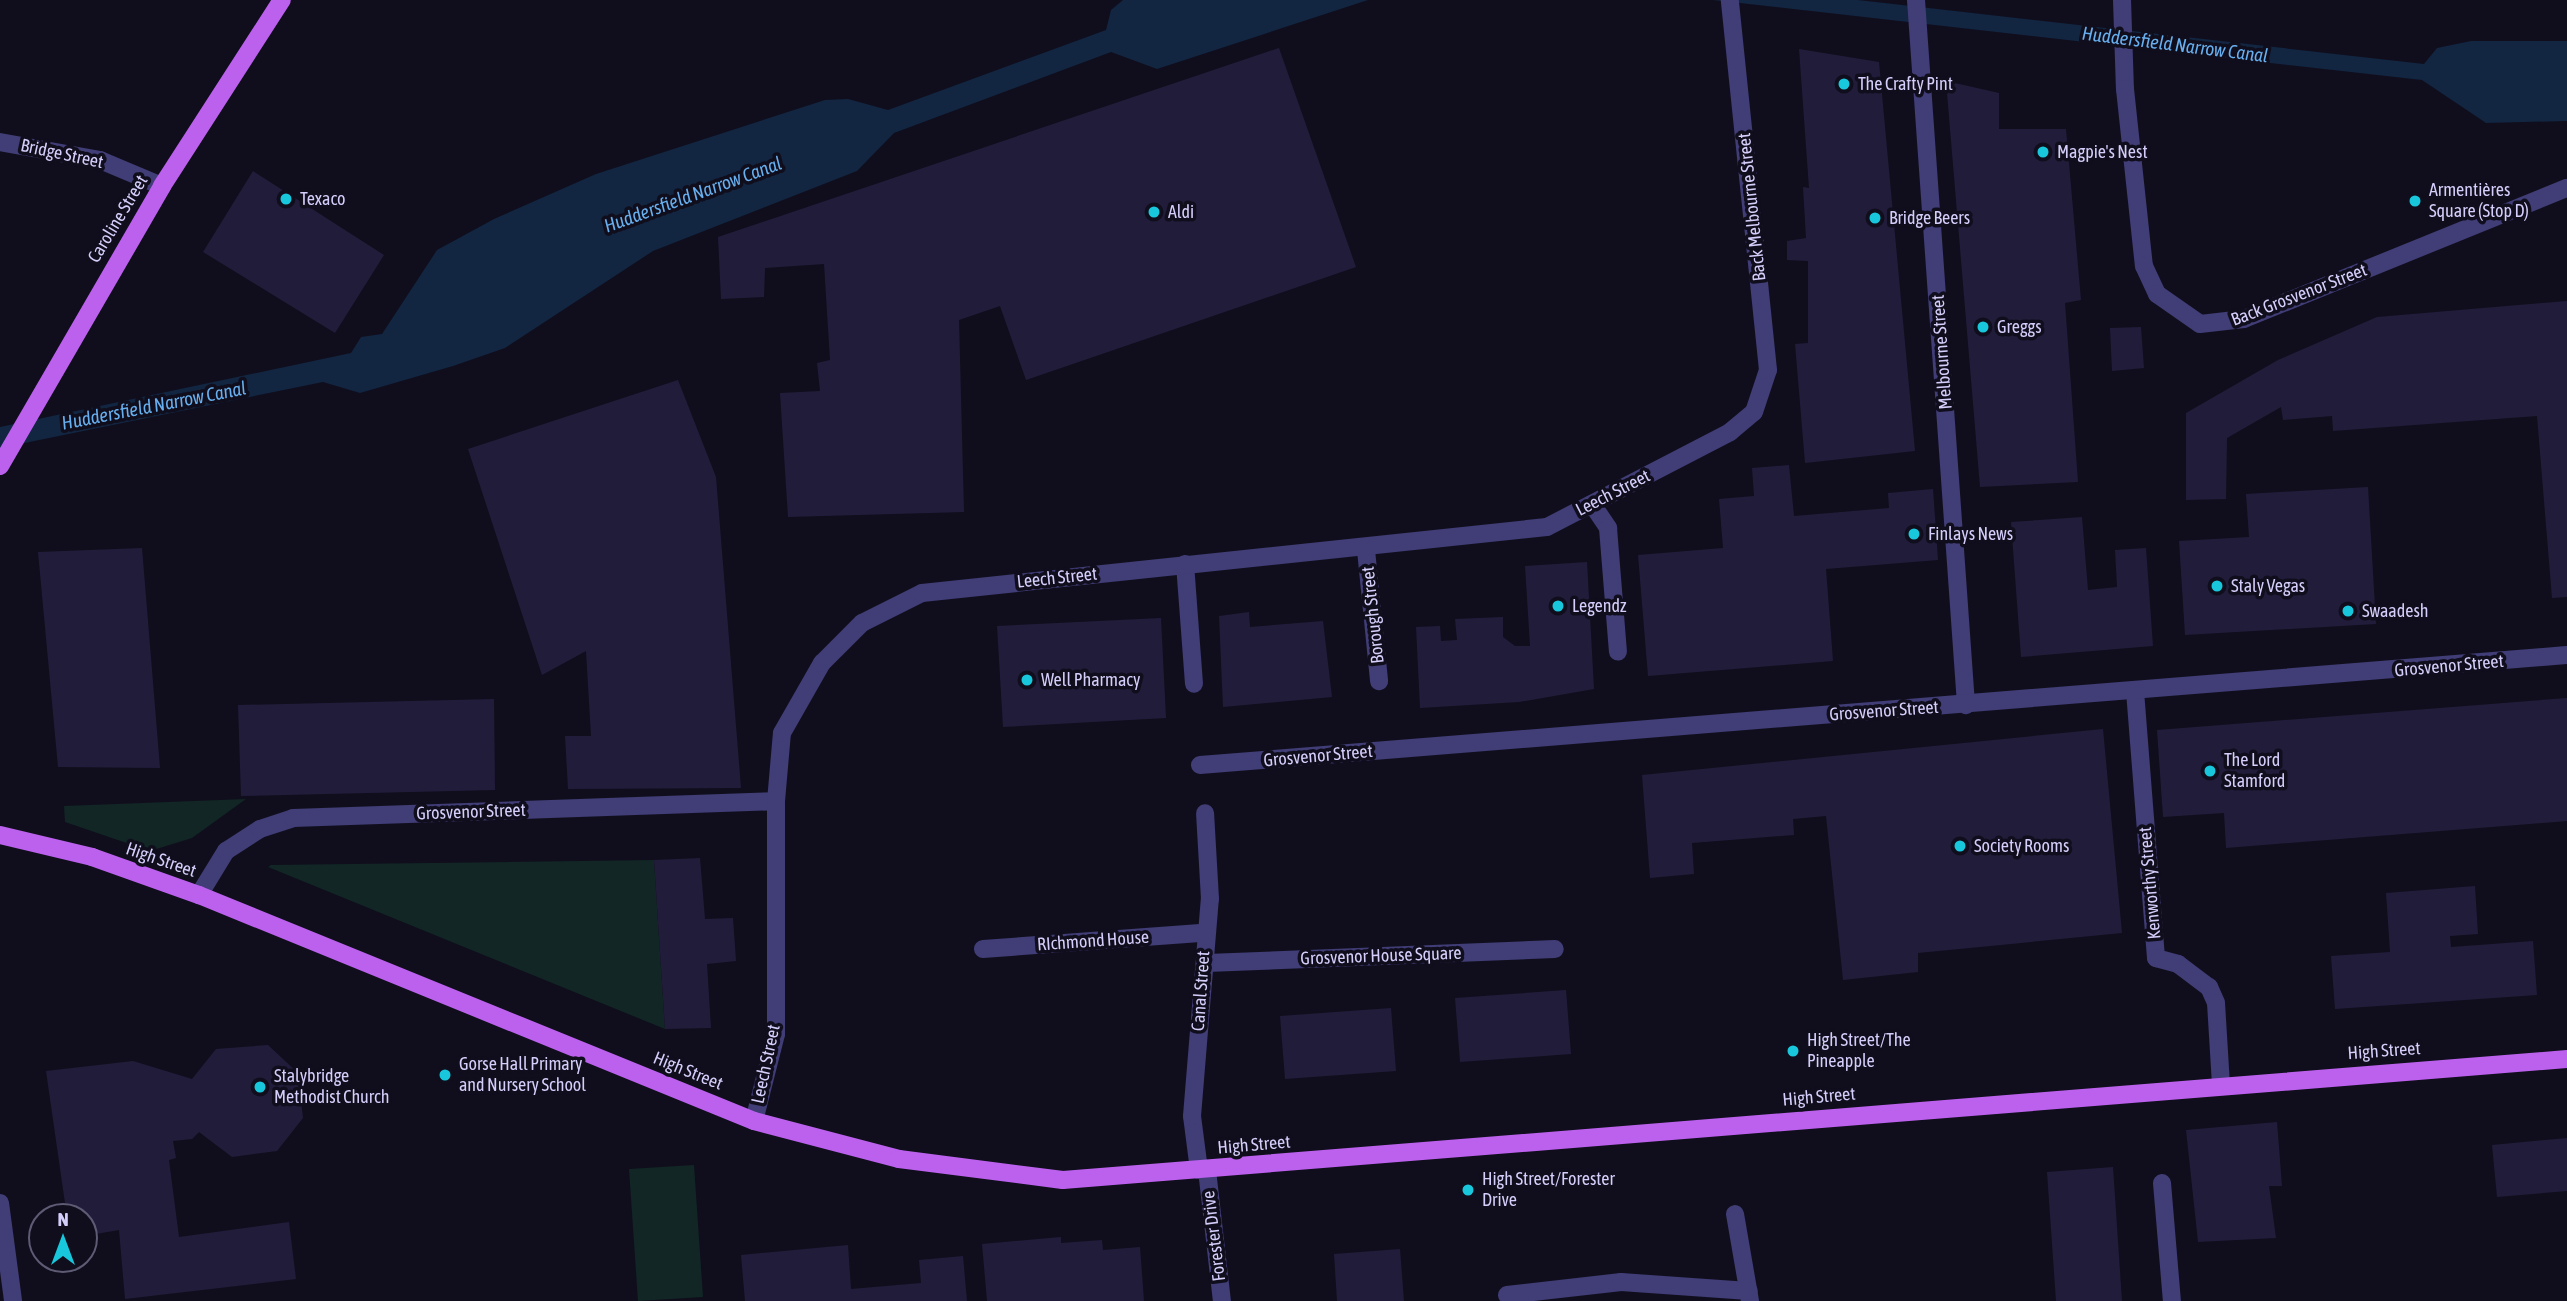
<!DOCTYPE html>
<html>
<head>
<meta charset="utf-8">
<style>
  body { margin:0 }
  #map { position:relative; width:2567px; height:1301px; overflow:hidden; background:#100e1c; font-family:"Asap Condensed",sans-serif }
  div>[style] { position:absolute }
  .green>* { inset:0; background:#112625 }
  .water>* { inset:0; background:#122541 }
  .building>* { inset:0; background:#221c3b }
  .minor>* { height:18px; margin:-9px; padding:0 9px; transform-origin:9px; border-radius:9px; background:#403d77 }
  .major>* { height:18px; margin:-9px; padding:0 9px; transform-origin:9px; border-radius:9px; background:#bb61ee }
  .dots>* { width:19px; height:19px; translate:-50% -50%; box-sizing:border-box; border:4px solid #100e1c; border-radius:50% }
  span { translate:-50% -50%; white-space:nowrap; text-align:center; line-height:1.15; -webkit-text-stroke:7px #100e1c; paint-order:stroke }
  .poi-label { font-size:18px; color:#d4cefa }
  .left { translate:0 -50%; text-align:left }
  .street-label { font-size:18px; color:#d4cefa }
  .water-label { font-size:19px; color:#67afef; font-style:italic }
  .north { position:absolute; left:28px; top:1203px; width:70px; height:70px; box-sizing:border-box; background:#100e1c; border:2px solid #5e5b75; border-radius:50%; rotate:0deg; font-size:19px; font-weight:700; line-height:28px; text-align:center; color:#d4cefa }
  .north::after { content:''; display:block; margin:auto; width:24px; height:32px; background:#18c7dc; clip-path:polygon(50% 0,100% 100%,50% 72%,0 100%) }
</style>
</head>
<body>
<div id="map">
  <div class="green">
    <i style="clip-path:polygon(246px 799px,192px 838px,150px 851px,65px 822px,64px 806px)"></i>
    <i style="clip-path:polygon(654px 860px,665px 1029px,268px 867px,271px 865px)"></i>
    <i style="clip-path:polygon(694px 1165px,703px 1297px,638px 1301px,629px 1169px)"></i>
  </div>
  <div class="water">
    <i style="clip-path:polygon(1123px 0,1368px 0,1157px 69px,1111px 52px,894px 133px,857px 171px,653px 251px,505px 348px,453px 366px,360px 393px,323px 382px,0 448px,0 427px,351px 353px,361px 337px,382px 334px,437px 250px,494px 219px,596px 174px,825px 100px,848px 99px,888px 110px,1106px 30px,1111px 10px)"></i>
    <i style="clip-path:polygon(1713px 0,1858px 0,2424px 64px,2437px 48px,2471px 41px,2567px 41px,2567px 121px,2486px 123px,2422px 80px)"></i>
  </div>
  <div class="building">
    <i style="clip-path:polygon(1279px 48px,1356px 267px,1026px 380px,1000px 306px,959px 320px,964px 512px,788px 517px,780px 393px,820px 391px,817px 363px,830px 360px,824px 264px,765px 268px,764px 297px,721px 299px,718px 237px)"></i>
    <i style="clip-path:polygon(1799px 49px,1879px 62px,1915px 451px,1805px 463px,1795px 344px,1808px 343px,1808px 261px,1787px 260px,1787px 241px,1806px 238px,1803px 187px,1809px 188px)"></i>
    <i style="clip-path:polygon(1946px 81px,1999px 93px,1999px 129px,2066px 129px,2081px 300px,2065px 303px,2078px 482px,1980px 487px)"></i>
    <i style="clip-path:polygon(253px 171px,384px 255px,335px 333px,203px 252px)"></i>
    <i style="clip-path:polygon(2567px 301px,2567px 597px,2552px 598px,2537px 416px,2333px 431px,2332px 416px,2283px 420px,2281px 407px,2227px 438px,2226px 499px,2186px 500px,2186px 413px,2278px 360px,2377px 317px)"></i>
    <i style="clip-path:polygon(2141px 327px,2144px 368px,2112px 371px,2110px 328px)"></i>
    <i style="clip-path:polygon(678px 380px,716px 477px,741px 788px,568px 789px,565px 736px,591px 736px,586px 651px,542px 675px,468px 449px)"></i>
    <i style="clip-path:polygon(1789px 465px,1794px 516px,1889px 508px,1888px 493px,1933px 489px,1938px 560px,1826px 569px,1833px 661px,1648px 676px,1638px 555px,1723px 548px,1719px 499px,1754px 496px,1752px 468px)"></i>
    <i style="clip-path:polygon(2368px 487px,2376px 624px,2185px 635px,2179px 541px,2249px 537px,2246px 494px)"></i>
    <i style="clip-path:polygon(2082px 517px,2088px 590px,2117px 587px,2115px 550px,2146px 548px,2153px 646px,2021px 657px,2011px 522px)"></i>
    <i style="clip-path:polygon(142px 548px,160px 768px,58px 767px,38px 552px)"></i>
    <i style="clip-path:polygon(1587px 562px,1594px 689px,1519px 702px,1420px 708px,1416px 627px,1440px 626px,1441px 641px,1457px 640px,1455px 619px,1503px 617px,1503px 637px,1515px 646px,1530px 646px,1525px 566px)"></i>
    <i style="clip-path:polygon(1249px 612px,1250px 627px,1323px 621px,1332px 697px,1223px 707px,1219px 616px)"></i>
    <i style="clip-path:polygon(1161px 618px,1166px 718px,1003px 727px,997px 626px)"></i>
    <i style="clip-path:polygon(2567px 698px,2567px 821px,2226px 848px,2224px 813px,2163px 817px,2157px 730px)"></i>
    <i style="clip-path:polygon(494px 699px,495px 790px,241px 796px,238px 705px)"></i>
    <i style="clip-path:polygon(2103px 729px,2122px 933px,1918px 953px,1918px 972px,1843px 980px,1826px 816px,1793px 819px,1794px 835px,1692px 843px,1694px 874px,1650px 878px,1642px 775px)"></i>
    <i style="clip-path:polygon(700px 858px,705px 919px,733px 918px,736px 961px,707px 964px,711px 1028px,665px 1029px,654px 860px)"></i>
    <i style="clip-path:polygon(2475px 886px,2478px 934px,2450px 936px,2451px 947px,2533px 941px,2537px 995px,2335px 1009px,2331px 956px,2390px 952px,2386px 893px)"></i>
    <i style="clip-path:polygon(1566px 990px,1571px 1054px,1460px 1062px,1455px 998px)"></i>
    <i style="clip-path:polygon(1391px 1008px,1396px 1071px,1285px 1079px,1280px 1016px)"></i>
    <i style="clip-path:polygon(268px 1045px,298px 1073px,303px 1118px,277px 1151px,232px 1157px,199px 1132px,192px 1139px,173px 1141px,176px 1158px,169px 1160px,179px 1237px,289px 1222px,296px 1279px,125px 1299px,119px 1230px,84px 1236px,84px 1217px,67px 1217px,46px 1071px,133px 1061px,192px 1079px,216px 1049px)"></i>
    <i style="clip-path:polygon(2277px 1122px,2282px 1186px,2269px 1186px,2276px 1238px,2198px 1242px,2186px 1130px)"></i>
    <i style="clip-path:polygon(2567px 1138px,2567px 1191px,2497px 1197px,2492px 1145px)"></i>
    <i style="clip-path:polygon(2113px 1167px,2122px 1301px,2056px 1301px,2047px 1172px)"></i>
    <i style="clip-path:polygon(1061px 1237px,1061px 1243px,1102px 1240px,1103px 1250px,1140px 1247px,1144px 1301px,987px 1301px,982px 1244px)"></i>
    <i style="clip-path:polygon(848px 1245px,851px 1289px,921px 1283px,919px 1260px,963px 1256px,967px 1301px,745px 1301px,741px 1255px)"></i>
    <i style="clip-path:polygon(1400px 1249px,1404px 1301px,1337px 1301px,1334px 1254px)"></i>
  </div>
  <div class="minor">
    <i style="left:1916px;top:0;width:707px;rotate:85.94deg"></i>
    <i style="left:2122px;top:0;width:89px;rotate:88.1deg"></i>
    <i style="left:2125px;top:89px;width:178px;rotate:83.9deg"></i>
    <i style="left:2144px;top:266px;width:31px;rotate:65deg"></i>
    <i style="left:2157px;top:294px;width:52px;rotate:34.9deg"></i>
    <i style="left:2200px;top:324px;width:44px;rotate:-6.5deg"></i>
    <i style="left:2244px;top:319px;width:349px;rotate:-22.1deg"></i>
    <i style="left:0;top:142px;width:102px;rotate:10.2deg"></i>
    <i style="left:100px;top:160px;width:67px;rotate:22.8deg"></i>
    <i style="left:1592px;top:504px;width:29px;rotate:56deg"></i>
    <i style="left:1608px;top:528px;width:124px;rotate:85.4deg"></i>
    <i style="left:1366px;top:550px;width:132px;rotate:84.3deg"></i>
    <i style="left:1185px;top:564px;width:120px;rotate:85.7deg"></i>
    <i style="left:2135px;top:691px;width:268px;rotate:85.5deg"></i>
    <i style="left:2156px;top:958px;width:23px;rotate:15deg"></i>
    <i style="left:2178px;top:964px;width:39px;rotate:37deg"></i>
    <i style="left:2209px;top:987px;width:17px;rotate:66deg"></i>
    <i style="left:2216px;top:1003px;width:82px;rotate:86.5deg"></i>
    <i style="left:1200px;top:765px;width:1371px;rotate:-4.6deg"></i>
    <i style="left:199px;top:895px;width:52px;rotate:-58.5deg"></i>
    <i style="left:226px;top:851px;width:40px;rotate:-32.9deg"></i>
    <i style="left:260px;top:829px;width:35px;rotate:-18deg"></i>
    <i style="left:293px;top:818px;width:483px;rotate:-2deg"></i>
    <i style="left:983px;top:949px;width:221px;rotate:-4.2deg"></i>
    <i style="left:1207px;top:963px;width:348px;rotate:-2.3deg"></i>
    <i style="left:754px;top:1121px;width:90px;rotate:-75.8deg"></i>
    <i style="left:776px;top:1034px;width:233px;rotate:-90deg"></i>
    <i style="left:776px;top:801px;width:68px;rotate:-85deg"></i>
    <i style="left:782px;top:733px;width:81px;rotate:-60.3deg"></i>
    <i style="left:822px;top:663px;width:57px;rotate:-45deg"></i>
    <i style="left:862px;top:623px;width:67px;rotate:-26.6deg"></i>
    <i style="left:922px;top:593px;width:628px;rotate:-6.03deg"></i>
    <i style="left:1547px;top:527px;width:206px;rotate:-27.4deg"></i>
    <i style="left:1730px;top:432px;width:31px;rotate:-40deg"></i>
    <i style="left:1754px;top:412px;width:44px;rotate:-71.6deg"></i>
    <i style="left:1768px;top:370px;width:372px;rotate:-95.9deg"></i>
    <i style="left:1199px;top:1170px;width:54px;rotate:-97.4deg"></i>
    <i style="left:1192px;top:1116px;width:218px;rotate:-85.3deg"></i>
    <i style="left:1210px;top:899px;width:86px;rotate:-93.3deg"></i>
    <i style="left:1207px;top:1170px;width:132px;rotate:83.5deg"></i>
    <i style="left:2162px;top:1183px;width:118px;rotate:85.2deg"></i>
    <i style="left:0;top:1203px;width:99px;rotate:82.4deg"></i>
    <i style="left:1735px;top:1214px;width:88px;rotate:80.2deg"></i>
    <i style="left:1507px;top:1295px;width:115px;rotate:-6.5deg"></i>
    <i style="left:1621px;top:1282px;width:128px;rotate:4deg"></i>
  </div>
  <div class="major">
    <i style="left:0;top:466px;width:323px;rotate:-59.9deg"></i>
    <i style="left:162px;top:186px;width:221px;rotate:-57.2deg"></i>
    <i style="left:0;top:835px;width:95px;rotate:13.4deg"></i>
    <i style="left:92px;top:857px;width:114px;rotate:19.6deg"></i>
    <i style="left:199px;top:895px;width:599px;rotate:22.16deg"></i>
    <i style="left:754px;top:1121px;width:150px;rotate:14.7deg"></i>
    <i style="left:899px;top:1159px;width:165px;rotate:7.3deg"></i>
    <i style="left:1063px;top:1180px;width:1509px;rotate:-4.6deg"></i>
  </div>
  <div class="dots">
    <i style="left:1844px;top:84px;background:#18c7dc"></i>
    <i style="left:2043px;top:152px;background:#18c7dc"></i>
    <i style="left:286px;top:199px;background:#18c7dc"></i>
    <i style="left:2415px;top:201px;background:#18c7dc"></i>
    <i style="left:1154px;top:212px;background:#18c7dc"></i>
    <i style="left:1875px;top:218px;background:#18c7dc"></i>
    <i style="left:1983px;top:327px;background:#18c7dc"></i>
    <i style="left:1914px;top:534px;background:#18c7dc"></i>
    <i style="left:2217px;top:586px;background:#18c7dc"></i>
    <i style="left:1558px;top:606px;background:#18c7dc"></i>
    <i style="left:2348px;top:611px;background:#18c7dc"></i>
    <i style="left:1027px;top:680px;background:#18c7dc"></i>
    <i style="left:2210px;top:771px;background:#18c7dc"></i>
    <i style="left:1960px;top:846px;background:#18c7dc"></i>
    <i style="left:1793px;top:1051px;background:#18c7dc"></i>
    <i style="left:445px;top:1075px;background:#18c7dc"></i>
    <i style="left:260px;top:1087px;background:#18c7dc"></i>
    <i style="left:1468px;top:1190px;background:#18c7dc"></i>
  </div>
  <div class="poi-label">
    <span class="left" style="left:1858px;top:84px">The Crafty Pint</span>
    <span class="left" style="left:2057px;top:152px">Magpie's Nest</span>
    <span class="left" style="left:2429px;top:201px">Armentières<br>Square (Stop D)</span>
    <span class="left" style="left:300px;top:199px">Texaco</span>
    <span class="left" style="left:1168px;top:212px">Aldi</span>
    <span class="left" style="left:1889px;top:218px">Bridge Beers</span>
    <span class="left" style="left:1997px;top:327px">Greggs</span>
    <span class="left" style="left:1928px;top:534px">Finlays News</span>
    <span class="left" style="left:2231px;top:586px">Staly Vegas</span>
    <span class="left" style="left:1572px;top:606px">Legendz</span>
    <span class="left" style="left:2362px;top:611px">Swaadesh</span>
    <span class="left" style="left:1041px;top:680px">Well Pharmacy</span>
    <span class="left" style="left:2224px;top:771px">The Lord<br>Stamford</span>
    <span class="left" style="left:1974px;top:846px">Society Rooms</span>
    <span class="left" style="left:1807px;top:1051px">High Street/The<br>Pineapple</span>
    <span class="left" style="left:459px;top:1075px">Gorse Hall Primary<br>and Nursery School</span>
    <span class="left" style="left:274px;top:1087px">Stalybridge<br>Methodist Church</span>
    <span class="left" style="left:1482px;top:1190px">High Street/Forester<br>Drive</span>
  </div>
  <div class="street-label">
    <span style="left:62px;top:154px;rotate:12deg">Bridge Street</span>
    <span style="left:1752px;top:207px;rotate:-96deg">Back Melbourne Street</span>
    <span style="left:118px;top:219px;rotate:-59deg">Caroline Street</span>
    <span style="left:2299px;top:295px;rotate:-21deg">Back Grosvenor Street</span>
    <span style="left:1942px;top:352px;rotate:-94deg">Melbourne Street</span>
    <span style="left:1613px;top:493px;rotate:-27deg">Leech Street</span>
    <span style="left:1057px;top:578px;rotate:-6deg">Leech Street</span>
    <span style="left:1373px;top:615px;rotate:-96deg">Borough Street</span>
    <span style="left:2449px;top:666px;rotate:-5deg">Grosvenor Street</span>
    <span style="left:1884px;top:711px;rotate:-4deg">Grosvenor Street</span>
    <span style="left:1318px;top:756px;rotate:-5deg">Grosvenor Street</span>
    <span style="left:471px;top:812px;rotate:-2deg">Grosvenor Street</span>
    <span style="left:161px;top:860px;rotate:19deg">High Street</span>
    <span style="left:2150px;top:883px;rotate:-95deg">Kenworthy Street</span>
    <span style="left:1093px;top:941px;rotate:-4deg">RIchmond House</span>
    <span style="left:1381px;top:956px;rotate:-2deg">Grosvenor House Square</span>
    <span style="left:1201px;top:991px;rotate:-86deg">Canal Street</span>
    <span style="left:2384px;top:1051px;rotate:-4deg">High Street</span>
    <span style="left:766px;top:1064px;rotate:-78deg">Leech Street</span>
    <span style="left:688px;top:1071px;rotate:22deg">High Street</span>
    <span style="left:1819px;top:1097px;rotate:-5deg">High Street</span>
    <span style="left:1254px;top:1145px;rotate:-5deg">High Street</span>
    <span style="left:1214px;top:1236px;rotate:-97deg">Forester Drive</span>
  </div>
  <div class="water-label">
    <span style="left:2175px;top:45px;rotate:7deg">Huddersfield Narrow Canal</span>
    <span style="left:693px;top:195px;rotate:-20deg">Huddersfield Narrow Canal</span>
    <span style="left:154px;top:406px;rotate:-11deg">Huddersfield Narrow Canal</span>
  </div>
  <div class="north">N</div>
</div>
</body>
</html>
